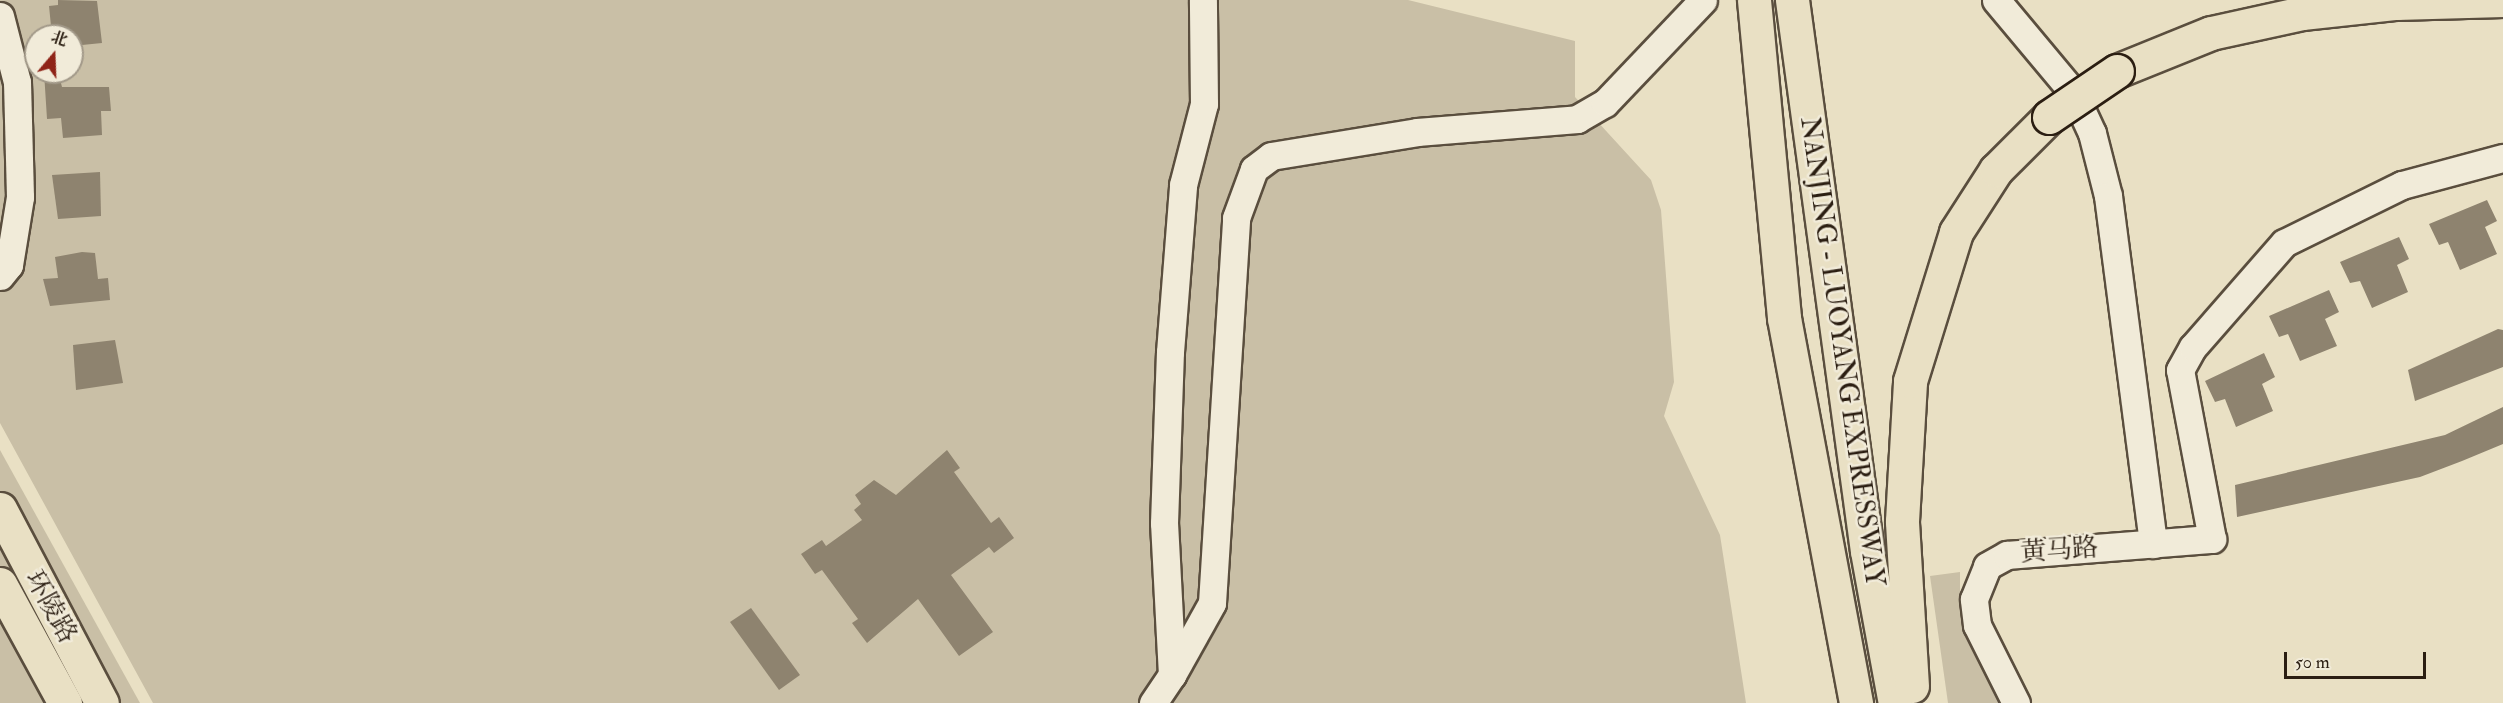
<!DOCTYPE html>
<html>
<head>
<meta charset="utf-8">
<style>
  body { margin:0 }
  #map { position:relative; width:2503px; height:703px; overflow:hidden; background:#e9e0c4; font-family:"IM FELL Double Pica","Noto Serif SC",serif }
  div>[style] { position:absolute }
  .green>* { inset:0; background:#c9bfa6 }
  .building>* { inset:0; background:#8e836f }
  .roads { filter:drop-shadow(2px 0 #5a4e3e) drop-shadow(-2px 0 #5a4e3e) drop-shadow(0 2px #5a4e3e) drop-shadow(0 -2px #5a4e3e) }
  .minor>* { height:27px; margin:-13.5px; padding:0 13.5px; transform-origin:13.5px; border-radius:13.5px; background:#f1ebd9 }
  .major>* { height:33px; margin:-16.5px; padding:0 16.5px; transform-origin:16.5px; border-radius:16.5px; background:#e9e0c4 }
  .highway>* { height:33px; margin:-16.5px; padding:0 16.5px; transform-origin:16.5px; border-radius:16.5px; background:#e9e0c4 }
  .bridges { filter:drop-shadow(2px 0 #2b1e12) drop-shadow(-2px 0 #2b1e12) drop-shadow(0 2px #2b1e12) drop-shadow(0 -2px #2b1e12) }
  .highway-bridge>* { height:33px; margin:-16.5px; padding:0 16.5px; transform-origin:16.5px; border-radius:16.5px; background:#e9e0c4 }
  span { translate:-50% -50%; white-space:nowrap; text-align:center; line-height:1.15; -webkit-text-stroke:5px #f1ebd9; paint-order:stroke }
  .street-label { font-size:26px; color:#2b1e12 }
  .north { position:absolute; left:24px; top:24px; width:60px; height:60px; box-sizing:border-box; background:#f1ebd9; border:2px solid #a29989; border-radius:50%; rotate:19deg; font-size:16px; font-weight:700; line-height:24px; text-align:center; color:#2b1e12 }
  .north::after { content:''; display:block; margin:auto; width:21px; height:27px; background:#8f2418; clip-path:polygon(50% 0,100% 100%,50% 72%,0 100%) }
  .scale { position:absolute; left:2284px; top:652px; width:142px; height:27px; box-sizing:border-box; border:3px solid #2b1e12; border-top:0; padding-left:8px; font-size:18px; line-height:21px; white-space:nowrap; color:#2b1e12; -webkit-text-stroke:4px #f1ebd9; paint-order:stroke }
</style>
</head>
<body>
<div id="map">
  <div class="green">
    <i style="clip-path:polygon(evenodd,0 0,1408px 0,1575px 41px,1575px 97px,1651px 180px,1661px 210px,1674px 382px,1664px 416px,1720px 535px,1746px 703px,153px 703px,0 423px,0 0,36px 36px,72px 36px,72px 72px,36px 72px,36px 36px)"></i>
    <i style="clip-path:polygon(0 450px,140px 703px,0 703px)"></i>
    <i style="clip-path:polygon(1960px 572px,1960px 614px,1999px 703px,1948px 703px,1930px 576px)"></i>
  </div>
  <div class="building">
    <i style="clip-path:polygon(58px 0,97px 1px,102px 43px,72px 46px,72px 36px,52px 36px,49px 6px,58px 5px)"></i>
    <i style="clip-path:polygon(44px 72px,58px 72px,62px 87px,109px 87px,111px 111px,101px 111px,102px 135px,63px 138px,61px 118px,47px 119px)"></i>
    <i style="clip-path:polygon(100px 172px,101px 216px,58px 219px,52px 175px)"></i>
    <i style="clip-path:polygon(2487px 200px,2497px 221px,2485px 227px,2497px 254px,2460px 270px,2448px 242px,2439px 245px,2429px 224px)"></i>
    <i style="clip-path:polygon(2399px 237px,2409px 259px,2397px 265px,2408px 292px,2372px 308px,2360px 281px,2350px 283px,2340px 262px)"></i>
    <i style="clip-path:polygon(82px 252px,95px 253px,98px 279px,108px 278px,110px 300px,50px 306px,43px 279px,58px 278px,55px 257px)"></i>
    <i style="clip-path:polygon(2329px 290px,2339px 312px,2325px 319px,2337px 346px,2300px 361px,2288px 334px,2279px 337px,2269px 316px)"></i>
    <i style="clip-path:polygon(2498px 329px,2503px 330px,2503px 367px,2415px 401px,2408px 370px)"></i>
    <i style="clip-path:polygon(115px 340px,123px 383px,76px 390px,73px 345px)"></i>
    <i style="clip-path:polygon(2264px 353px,2275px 377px,2262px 384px,2273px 411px,2236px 427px,2225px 399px,2215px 402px,2205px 381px)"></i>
    <i style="clip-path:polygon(2503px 407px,2503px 444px,2462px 461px,2420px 477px,2237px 517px,2235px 485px,2445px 435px)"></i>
    <i style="clip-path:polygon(947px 450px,960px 468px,954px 472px,991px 523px,999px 517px,1014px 538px,994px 553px,989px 547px,951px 575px,993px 632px,959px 656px,918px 599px,867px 643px,852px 623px,858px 619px,822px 570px,815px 574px,801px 554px,822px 540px,826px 546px,862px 520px,854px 510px,861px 504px,855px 495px,874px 480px,896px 495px)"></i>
    <i style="clip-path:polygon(751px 608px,800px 675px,779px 690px,730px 622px)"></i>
  </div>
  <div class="roads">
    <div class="minor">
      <i style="left:1996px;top:0;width:120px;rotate:50.1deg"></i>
      <i style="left:2073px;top:92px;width:45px;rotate:65.1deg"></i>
      <i style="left:2092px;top:133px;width:65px;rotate:75.7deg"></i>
      <i style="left:2108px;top:196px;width:351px;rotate:82.6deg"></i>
      <i style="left:0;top:16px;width:68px;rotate:75.6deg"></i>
      <i style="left:17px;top:82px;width:115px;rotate:88.5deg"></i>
      <i style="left:20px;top:197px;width:69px;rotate:99.2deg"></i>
      <i style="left:9px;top:265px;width:14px;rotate:129deg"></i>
      <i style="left:1172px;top:675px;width:82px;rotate:-60.9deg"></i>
      <i style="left:1212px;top:603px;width:386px;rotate:-86.4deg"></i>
      <i style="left:1236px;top:218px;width:52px;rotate:-69.8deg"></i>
      <i style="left:1254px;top:169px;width:21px;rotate:-37deg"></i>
      <i style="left:1271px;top:156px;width:148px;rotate:-9.3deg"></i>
      <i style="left:1417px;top:132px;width:161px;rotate:-4.6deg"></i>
      <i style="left:1577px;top:119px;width:32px;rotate:-30deg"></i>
      <i style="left:1605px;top:103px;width:142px;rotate:-46.4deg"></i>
      <i style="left:1153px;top:703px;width:34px;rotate:-56deg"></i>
      <i style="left:1172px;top:675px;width:152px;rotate:-93deg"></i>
      <i style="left:1164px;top:523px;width:171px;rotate:-88deg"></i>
      <i style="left:1170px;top:352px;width:168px;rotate:-85.5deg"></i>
      <i style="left:1183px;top:185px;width:84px;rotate:-75.5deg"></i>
      <i style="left:1204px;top:104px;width:104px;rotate:-90.6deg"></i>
      <i style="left:2016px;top:703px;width:87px;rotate:-116.6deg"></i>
      <i style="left:1977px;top:625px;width:26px;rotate:-97deg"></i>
      <i style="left:1974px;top:599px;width:35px;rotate:-68deg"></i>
      <i style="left:1987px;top:566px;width:23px;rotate:-29deg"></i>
      <i style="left:2007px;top:555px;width:206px;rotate:-4.5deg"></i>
      <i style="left:2212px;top:539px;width:172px;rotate:-100.7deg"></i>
      <i style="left:2180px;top:370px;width:26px;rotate:-61deg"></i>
      <i style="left:2193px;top:347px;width:138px;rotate:-48.8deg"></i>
      <i style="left:2284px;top:243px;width:131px;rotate:-26.2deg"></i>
      <i style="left:2402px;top:185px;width:105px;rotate:-15deg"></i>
    </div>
    <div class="major">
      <i style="left:0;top:509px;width:219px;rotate:62.3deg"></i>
      <i style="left:0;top:584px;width:136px;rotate:61.4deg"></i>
    </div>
    <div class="highway">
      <i style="left:1754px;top:0;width:319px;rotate:84.6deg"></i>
      <i style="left:1784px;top:318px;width:392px;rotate:79.4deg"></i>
      <i style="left:1792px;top:0;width:556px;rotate:82.25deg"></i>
      <i style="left:1867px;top:551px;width:155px;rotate:79.6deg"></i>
      <i style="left:2117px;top:71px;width:101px;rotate:-22deg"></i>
      <i style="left:2211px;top:33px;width:93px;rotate:-12.4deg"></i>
      <i style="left:2302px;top:13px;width:95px;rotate:-6.1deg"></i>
      <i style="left:2396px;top:3px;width:107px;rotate:-1.6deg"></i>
      <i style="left:1912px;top:686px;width:165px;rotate:-93.5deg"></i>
      <i style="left:1902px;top:521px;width:140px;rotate:-86.7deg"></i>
      <i style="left:1910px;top:381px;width:156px;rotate:-72.8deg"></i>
      <i style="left:1956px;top:232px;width:74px;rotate:-57.2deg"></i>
      <i style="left:1996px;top:170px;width:75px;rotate:-45deg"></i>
    </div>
  </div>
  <div class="bridges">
    <div class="highway-bridge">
      <i style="left:2049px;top:117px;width:82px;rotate:-34.1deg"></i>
    </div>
  </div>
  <div class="street-label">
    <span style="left:1841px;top:352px;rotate:82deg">NANJING - LUOYANG EXPRESSWAY</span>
    <span style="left:2059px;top:551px;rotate:-4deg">黄马路</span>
    <span style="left:50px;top:607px;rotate:61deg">环陵路</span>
  </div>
  <div class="north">北</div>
  <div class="scale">50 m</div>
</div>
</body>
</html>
